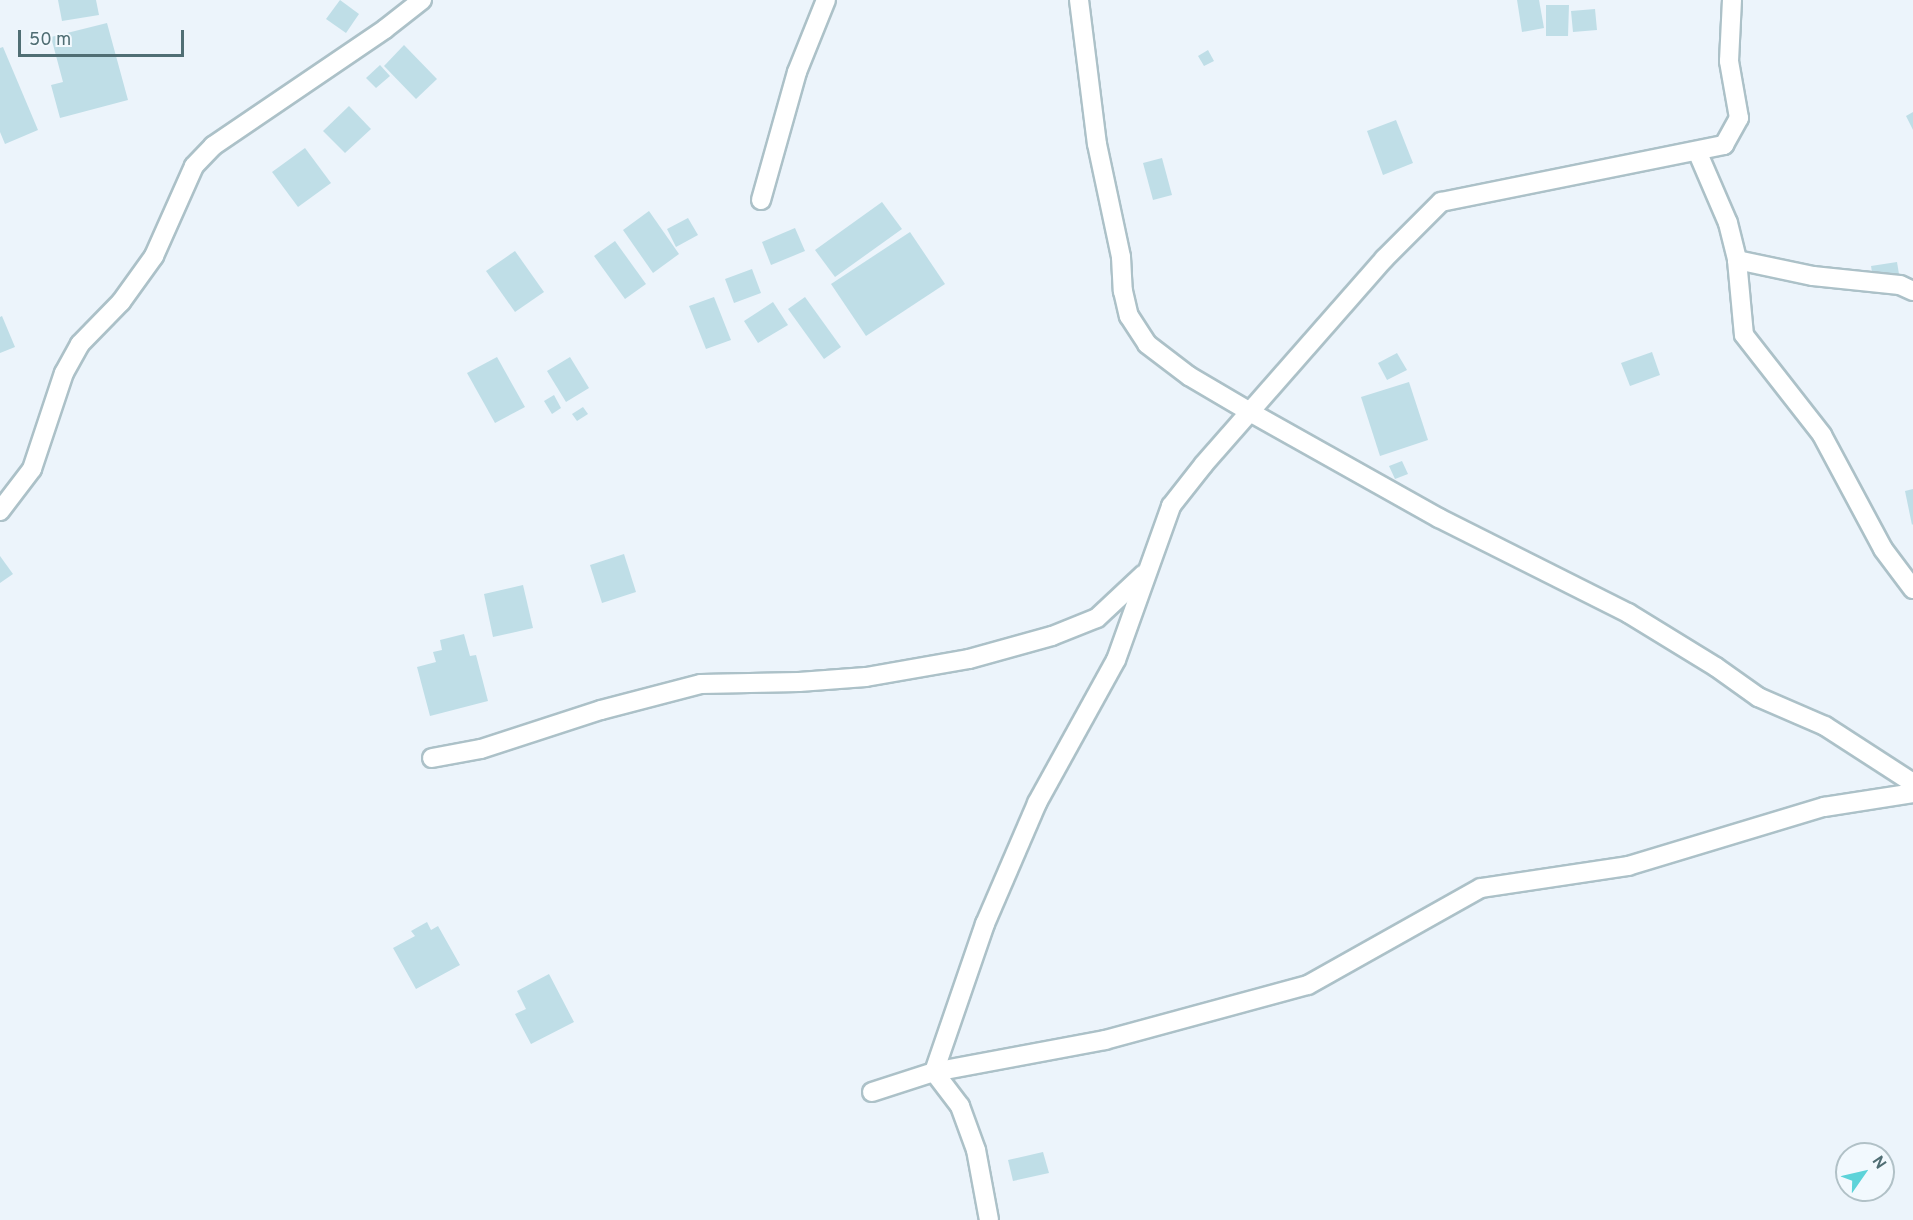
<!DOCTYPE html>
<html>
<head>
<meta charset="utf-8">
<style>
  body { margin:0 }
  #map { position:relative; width:1913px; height:1220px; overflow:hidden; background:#ecf4fb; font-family:Overpass,sans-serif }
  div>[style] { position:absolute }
  .building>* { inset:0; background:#bfdee7 }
  .roads { filter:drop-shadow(2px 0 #acc1c8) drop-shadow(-2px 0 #acc1c8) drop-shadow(0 2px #acc1c8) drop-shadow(0 -2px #acc1c8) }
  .street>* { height:18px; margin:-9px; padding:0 9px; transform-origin:9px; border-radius:9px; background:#fff }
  span { translate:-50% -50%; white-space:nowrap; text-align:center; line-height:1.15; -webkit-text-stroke:5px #f2f9fe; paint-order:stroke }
  .north { position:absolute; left:1835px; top:1142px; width:60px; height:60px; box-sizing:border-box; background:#f2f9fe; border:2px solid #b1c1c7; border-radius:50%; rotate:56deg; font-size:16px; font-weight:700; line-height:24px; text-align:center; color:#506e74 }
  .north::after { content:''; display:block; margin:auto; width:21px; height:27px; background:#5dd3d9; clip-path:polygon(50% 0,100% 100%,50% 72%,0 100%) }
  .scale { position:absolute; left:18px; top:30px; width:166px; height:27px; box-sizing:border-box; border:3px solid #506e74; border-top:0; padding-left:8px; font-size:18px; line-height:21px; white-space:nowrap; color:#506e74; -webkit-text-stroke:4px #f2f9fe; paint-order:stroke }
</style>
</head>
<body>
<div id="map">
  <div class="building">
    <i style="clip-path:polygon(58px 0,96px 0,99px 15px,62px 21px)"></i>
    <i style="clip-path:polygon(340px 0,359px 14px,346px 33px,326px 19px)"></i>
    <i style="clip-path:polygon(1517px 0,1539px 0,1544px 28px,1522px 32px)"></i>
    <i style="clip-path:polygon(1546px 5px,1569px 5px,1568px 36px,1546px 36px)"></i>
    <i style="clip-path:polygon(1595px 9px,1597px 30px,1573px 32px,1571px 11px)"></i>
    <i style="clip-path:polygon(107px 23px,128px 100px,60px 118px,51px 85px,63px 82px,51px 37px)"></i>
    <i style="clip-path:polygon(404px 45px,437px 79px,416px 99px,384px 66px)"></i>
    <i style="clip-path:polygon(3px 47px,38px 130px,5px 144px,0 132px,0 48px)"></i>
    <i style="clip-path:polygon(1208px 50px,1214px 61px,1204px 66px,1198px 56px)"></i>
    <i style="clip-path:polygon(380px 65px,390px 76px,376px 88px,366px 78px)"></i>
    <i style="clip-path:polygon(349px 106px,371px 129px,345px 153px,323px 131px)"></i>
    <i style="clip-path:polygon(1913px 112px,1913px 130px,1906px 116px)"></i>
    <i style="clip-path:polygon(1396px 120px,1413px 163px,1383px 175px,1367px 131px)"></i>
    <i style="clip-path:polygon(305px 148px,331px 183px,298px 207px,272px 172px)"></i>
    <i style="clip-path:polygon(1162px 158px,1172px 195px,1153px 200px,1143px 163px)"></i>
    <i style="clip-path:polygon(882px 202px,902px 229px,835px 277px,815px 250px)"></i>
    <i style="clip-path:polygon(649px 211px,679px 254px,653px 273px,623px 230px)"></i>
    <i style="clip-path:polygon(688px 218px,698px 235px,676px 247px,667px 229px)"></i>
    <i style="clip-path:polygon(795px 228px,805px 251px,771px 265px,762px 242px)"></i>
    <i style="clip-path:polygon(910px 232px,945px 284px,866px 336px,831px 284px)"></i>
    <i style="clip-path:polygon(615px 241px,646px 284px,625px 299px,594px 256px)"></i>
    <i style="clip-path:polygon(515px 251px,544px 292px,515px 312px,486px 271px)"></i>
    <i style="clip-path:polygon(1897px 262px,1901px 286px,1875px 291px,1871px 266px)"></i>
    <i style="clip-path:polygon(752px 269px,761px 293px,734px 303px,725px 279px)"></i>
    <i style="clip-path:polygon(714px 297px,731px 340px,706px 349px,689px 306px)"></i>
    <i style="clip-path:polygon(805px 297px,841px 347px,824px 359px,788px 309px)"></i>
    <i style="clip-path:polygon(773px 302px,788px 325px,758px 343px,744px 321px)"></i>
    <i style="clip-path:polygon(2px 316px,15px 347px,0 353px,0 317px)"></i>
    <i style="clip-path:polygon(1652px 352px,1660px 375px,1630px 386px,1621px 363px)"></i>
    <i style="clip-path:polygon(1397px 353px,1407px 370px,1387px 380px,1378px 363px)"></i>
    <i style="clip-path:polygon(497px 357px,525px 407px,495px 423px,467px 373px)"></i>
    <i style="clip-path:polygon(570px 357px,589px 388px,566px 402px,547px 371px)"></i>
    <i style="clip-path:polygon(1409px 382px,1428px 440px,1380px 456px,1361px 397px)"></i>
    <i style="clip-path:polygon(554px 395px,561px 408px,552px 414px,544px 401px)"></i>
    <i style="clip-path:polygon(583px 407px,588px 414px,577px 421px,572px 414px)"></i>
    <i style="clip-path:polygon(1402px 461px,1408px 474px,1395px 479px,1389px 466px)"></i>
    <i style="clip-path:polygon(1913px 489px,1913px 524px,1912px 525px,1905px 491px)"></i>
    <i style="clip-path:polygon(624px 554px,636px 592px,602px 603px,590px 565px)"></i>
    <i style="clip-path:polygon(0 556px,13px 574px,0 583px)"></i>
    <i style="clip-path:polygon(523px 585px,533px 628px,493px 637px,484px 594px)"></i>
    <i style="clip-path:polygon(464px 634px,470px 656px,476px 655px,488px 701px,430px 716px,417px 667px,436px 662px,433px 652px,442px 650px,440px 640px)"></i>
    <i style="clip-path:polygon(427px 922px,431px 930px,438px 926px,460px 965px,416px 989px,393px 948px,415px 936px,411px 931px)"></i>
    <i style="clip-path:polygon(549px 974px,574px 1022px,531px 1044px,515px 1014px,526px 1009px,517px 991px)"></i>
    <i style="clip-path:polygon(1043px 1152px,1049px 1173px,1013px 1181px,1008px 1160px)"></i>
  </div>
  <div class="roads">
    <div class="street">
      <i style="left:1079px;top:0;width:145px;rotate:82.9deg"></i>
      <i style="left:1097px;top:144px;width:116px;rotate:78deg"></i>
      <i style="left:1121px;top:257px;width:34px;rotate:87deg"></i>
      <i style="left:1123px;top:291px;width:26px;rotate:77deg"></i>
      <i style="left:1129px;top:316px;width:33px;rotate:57deg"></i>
      <i style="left:1147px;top:344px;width:53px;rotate:37.3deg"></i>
      <i style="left:1189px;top:376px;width:71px;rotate:30.5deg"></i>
      <i style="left:1250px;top:412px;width:217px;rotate:29.3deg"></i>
      <i style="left:1439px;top:518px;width:212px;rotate:26.7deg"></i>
      <i style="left:1628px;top:613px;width:103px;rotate:31.5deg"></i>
      <i style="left:1716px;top:667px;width:52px;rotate:35.5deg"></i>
      <i style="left:1758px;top:697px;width:73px;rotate:23.4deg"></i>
      <i style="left:1825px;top:726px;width:105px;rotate:32.9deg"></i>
      <i style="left:1697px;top:151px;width:78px;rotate:66.7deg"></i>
      <i style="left:1728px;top:223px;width:38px;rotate:76deg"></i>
      <i style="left:1737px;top:260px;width:75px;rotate:84.7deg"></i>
      <i style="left:1744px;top:335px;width:127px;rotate:52deg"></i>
      <i style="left:1822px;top:435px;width:129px;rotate:61.8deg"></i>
      <i style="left:1883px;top:549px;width:50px;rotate:53.1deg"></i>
      <i style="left:761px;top:200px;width:133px;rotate:-74.3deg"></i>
      <i style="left:797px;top:72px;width:78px;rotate:-68.1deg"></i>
      <i style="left:1737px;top:260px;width:78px;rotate:11.9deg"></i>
      <i style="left:1813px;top:276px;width:87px;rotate:5.9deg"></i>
      <i style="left:1900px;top:285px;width:14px;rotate:25deg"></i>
      <i style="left:0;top:511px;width:53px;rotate:-52.7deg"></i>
      <i style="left:32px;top:469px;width:101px;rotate:-71.6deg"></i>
      <i style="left:64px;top:373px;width:33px;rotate:-61deg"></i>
      <i style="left:80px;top:344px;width:59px;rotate:-45.7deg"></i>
      <i style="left:121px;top:302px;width:57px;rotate:-54.3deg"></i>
      <i style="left:154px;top:256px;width:98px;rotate:-66deg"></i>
      <i style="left:194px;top:166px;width:28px;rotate:-46deg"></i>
      <i style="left:213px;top:146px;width:208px;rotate:-34.2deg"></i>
      <i style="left:385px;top:29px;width:47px;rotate:-38.1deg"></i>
      <i style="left:432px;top:758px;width:50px;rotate:-10.4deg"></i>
      <i style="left:481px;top:749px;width:126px;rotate:-18deg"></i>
      <i style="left:601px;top:710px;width:103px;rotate:-14.6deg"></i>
      <i style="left:701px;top:684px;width:98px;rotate:-1.2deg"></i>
      <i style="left:799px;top:682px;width:67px;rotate:-4.3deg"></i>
      <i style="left:866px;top:677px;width:105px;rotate:-9.9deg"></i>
      <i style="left:969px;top:659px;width:86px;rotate:-15.5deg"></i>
      <i style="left:1052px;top:636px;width:48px;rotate:-21.8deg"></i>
      <i style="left:1097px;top:618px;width:64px;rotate:-43.1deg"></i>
      <i style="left:872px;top:1092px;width:65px;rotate:-17.9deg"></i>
      <i style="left:934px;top:1072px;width:157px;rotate:-71deg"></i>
      <i style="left:985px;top:924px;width:132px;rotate:-66.7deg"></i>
      <i style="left:1037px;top:803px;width:163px;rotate:-61.1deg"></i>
      <i style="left:1116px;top:660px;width:164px;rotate:-70.3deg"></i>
      <i style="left:1171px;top:506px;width:53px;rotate:-51.8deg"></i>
      <i style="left:1204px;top:464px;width:273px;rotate:-48.7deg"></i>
      <i style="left:1384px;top:259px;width:81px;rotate:-45deg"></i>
      <i style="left:1441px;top:202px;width:289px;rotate:-11.4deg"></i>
      <i style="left:1724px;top:145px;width:31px;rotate:-61deg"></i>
      <i style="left:1739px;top:118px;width:58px;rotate:-100deg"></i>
      <i style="left:1729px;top:61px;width:61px;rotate:-87.2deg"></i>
      <i style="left:989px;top:1220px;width:71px;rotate:-100.5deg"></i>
      <i style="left:976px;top:1150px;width:47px;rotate:-110deg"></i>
      <i style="left:960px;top:1106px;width:43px;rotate:-127.4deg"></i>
      <i style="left:934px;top:1072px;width:174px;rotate:-10.6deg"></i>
      <i style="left:1105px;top:1040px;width:210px;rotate:-15.2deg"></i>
      <i style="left:1308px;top:985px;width:198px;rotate:-29.3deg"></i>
      <i style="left:1481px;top:888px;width:149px;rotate:-8.5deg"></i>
      <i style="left:1628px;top:866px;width:205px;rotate:-16.8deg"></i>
      <i style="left:1824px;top:807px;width:90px;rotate:-8.9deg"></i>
    </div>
  </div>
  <div class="north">N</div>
  <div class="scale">50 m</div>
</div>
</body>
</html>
